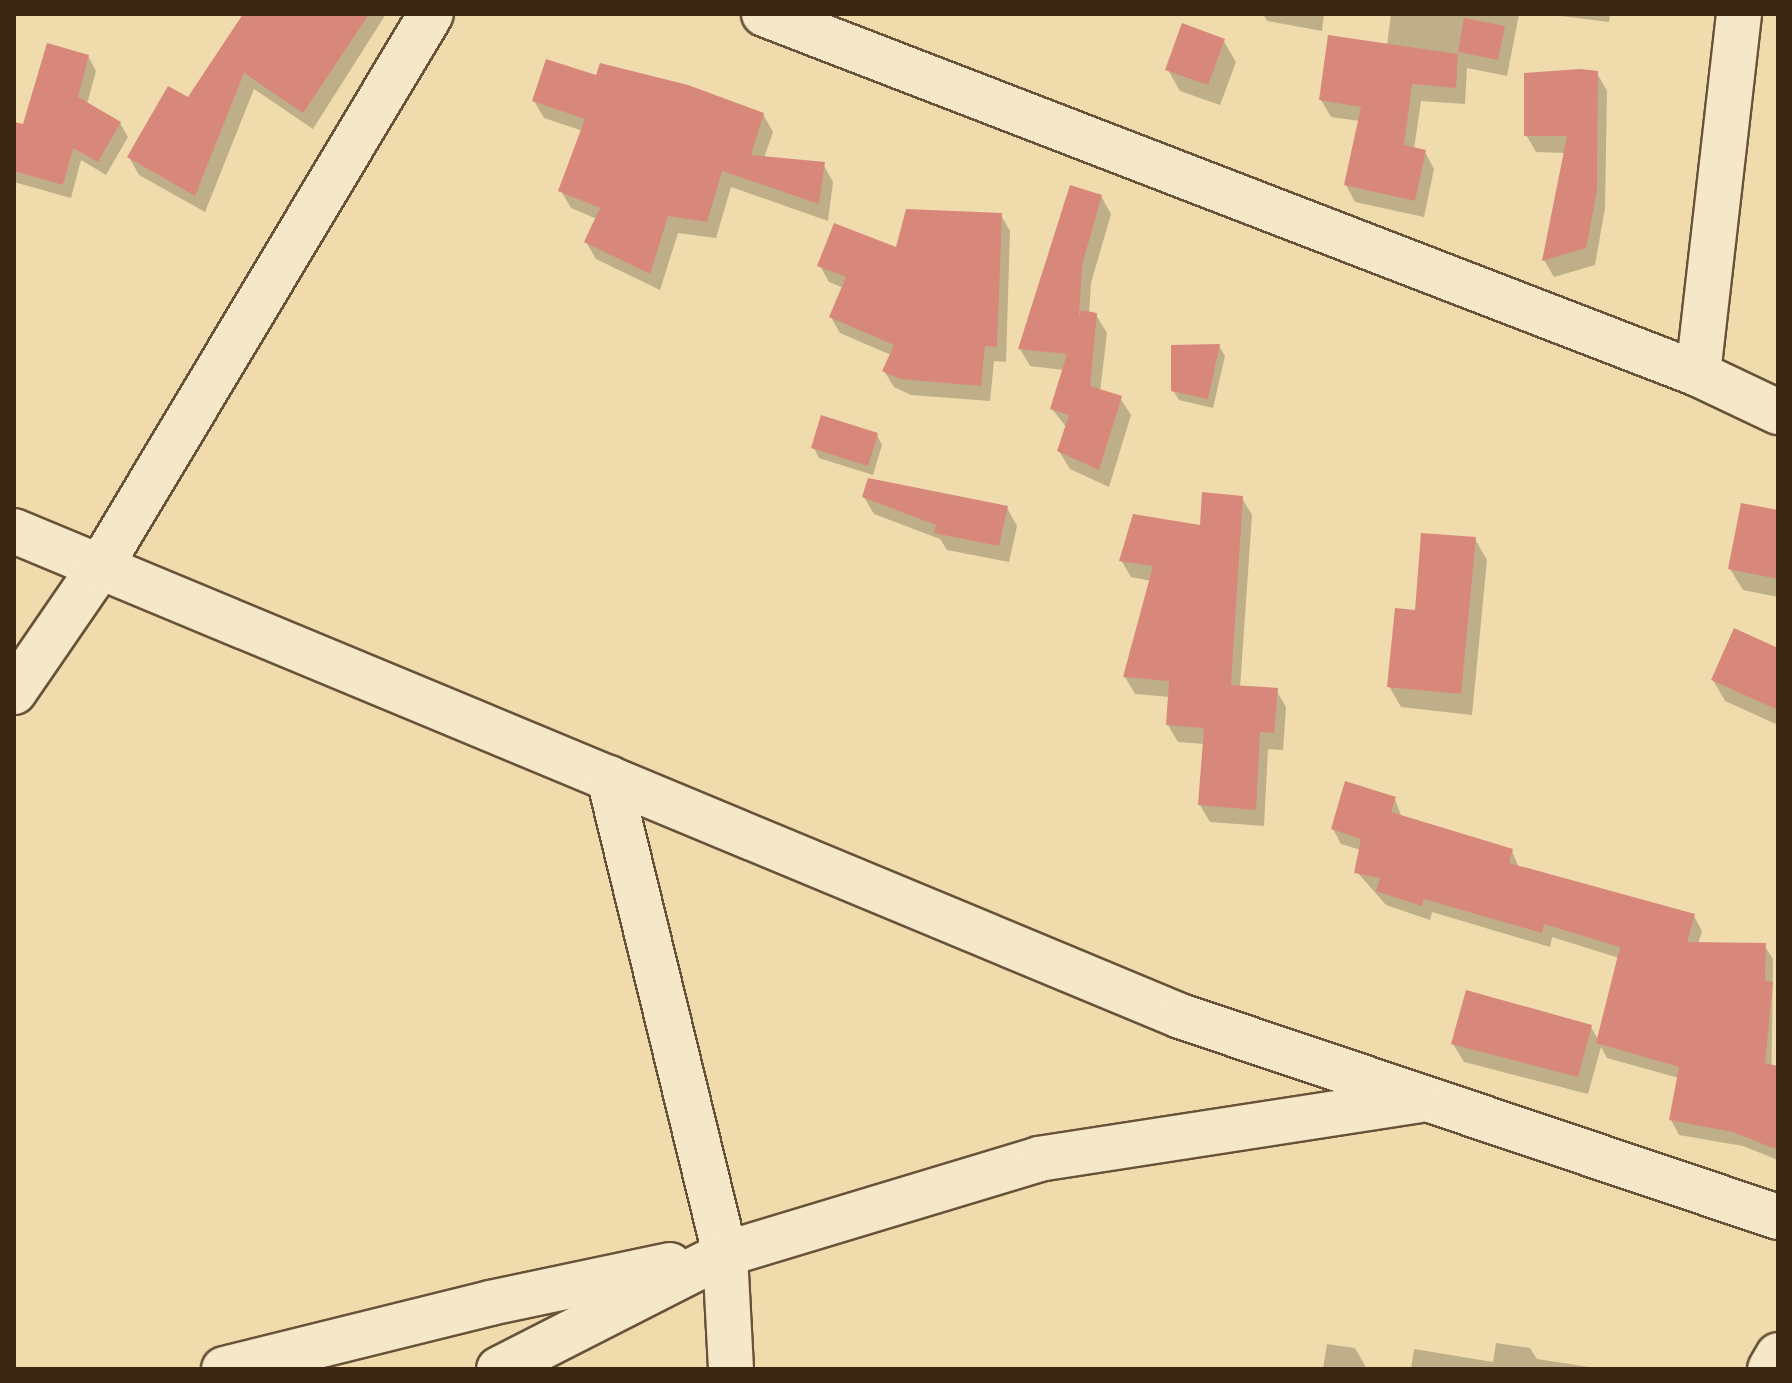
<!DOCTYPE html>
<html>
<head>
<meta charset="utf-8">
<style>
  body { margin:0 }
  #map { position:relative; width:1792px; height:1383px; overflow:hidden; background:#efdbab; font-family:"Sorts Mill Goudy",serif }
  div>[style] { position:absolute }
  .shadow>* { inset:0; background:#0003 }
  .building>* { inset:0; background:#d8887b }
  .roads { filter:drop-shadow(2px 0 #685239) drop-shadow(-2px 0 #685239) drop-shadow(0 2px #685239) drop-shadow(0 -2px #685239) }
  .minor>* { height:44px; margin:-22px; padding:0 22px; transform-origin:22px; border-radius:22px; background:#f5e8c8 }
  span { translate:-50% -50%; white-space:nowrap; text-align:center; line-height:1.15; -webkit-text-stroke:8px #f5e8c8; paint-order:stroke }
  .frame { position:absolute; inset:0; border:16px solid #3b2513; pointer-events:none }
</style>
</head>
<body>
<div id="map">
  <div class="shadow">
    <i style="clip-path:polygon(246px 14px,386px 14px,313px 129px,254px 89px,205px 212px,139px 175px,129px 157px,188px 100px)"></i>
    <i style="clip-path:polygon(1263px 14px,1324px 14px,1322px 31px,1267px 21px)"></i>
    <i style="clip-path:polygon(1391px 14px,1519px 14px,1507px 76px,1467px 68px,1465px 104px,1421px 101px,1414px 149px,1425px 152px,1434px 169px,1424px 217px,1355px 202px,1346px 185px,1360px 121px,1331px 117px,1321px 100px,1387px 46px)"></i>
    <i style="clip-path:polygon(1545px 14px,1610px 14px,1609px 22px)"></i>
    <i style="clip-path:polygon(1223px 40px,1236px 62px,1220px 105px,1180px 91px,1168px 70px)"></i>
    <i style="clip-path:polygon(88px 56px,96px 71px,87px 104px,120px 123px,128px 137px,106px 175px,81px 160px,71px 198px,14px 182px,14px 126px,24px 127px)"></i>
    <i style="clip-path:polygon(1597px 73px,1607px 91px,1605px 208px,1595px 265px,1554px 277px,1544px 260px,1566px 153px,1536px 152px,1526px 135px)"></i>
    <i style="clip-path:polygon(598px 78px,763px 114px,773px 132px,764px 158px,823px 164px,833px 182px,828px 221px,731px 187px,716px 238px,678px 233px,660px 290px,596px 259px,586px 242px,597px 219px,571px 208px,561px 191px,583px 131px,544px 118px,534px 101px)"></i>
    <i style="clip-path:polygon(1101px 196px,1111px 214px,1091px 283px,1089px 314px,1096px 315px,1107px 333px,1100px 392px,1120px 398px,1131px 415px,1109px 487px,1070px 469px,1059px 451px,1067px 428px,1052px 409px,1064px 370px,1030px 366px,1020px 349px)"></i>
    <i style="clip-path:polygon(1001px 215px,1010px 231px,1006px 362px,994px 361px,990px 401px,911px 395px,894px 387px,884px 371px,891px 355px,840px 333px,831px 317px,844px 288px,829px 282px,820px 266px,897px 250px)"></i>
    <i style="clip-path:polygon(1219px 346px,1225px 356px,1213px 408px,1179px 400px,1173px 390px)"></i>
    <i style="clip-path:polygon(877px 435px,882px 445px,873px 475px,819px 458px,814px 448px)"></i>
    <i style="clip-path:polygon(864px 497px,1007px 508px,1017px 526px,1009px 562px,947px 550px,940px 539px,874px 514px)"></i>
    <i style="clip-path:polygon(1242px 498px,1252px 515px,1240px 688px,1276px 690px,1286px 707px,1283px 750px,1268px 749px,1264px 826px,1210px 822px,1200px 805px,1205px 744px,1178px 742px,1168px 725px,1170px 697px,1135px 694px,1125px 677px,1151px 581px,1131px 577px,1121px 560px,1202px 527px)"></i>
    <i style="clip-path:polygon(1778px 512px,1778px 597px,1743px 590px,1730px 569px)"></i>
    <i style="clip-path:polygon(1475px 539px,1487px 560px,1472px 715px,1401px 707px,1389px 686px,1417px 612px)"></i>
    <i style="clip-path:polygon(1778px 650px,1778px 725px,1725px 701px,1713px 680px)"></i>
    <i style="clip-path:polygon(1395px 799px,1402px 818px,1512px 851px,1519px 868px,1694px 916px,1702px 931px,1698px 944px,1764px 945px,1773px 959px,1771px 1104px,1778px 1106px,1778px 1160px,1743px 1146px,1679px 1135px,1671px 1120px,1679px 1078px,1607px 1058px,1601px 1047px,1588px 1094px,1464px 1062px,1453px 1044px,1591px 1027px,1599px 1041px,1619px 958px,1552px 937px,1550px 947px,1432px 912px,1430px 920px,1386px 905px,1357px 872px,1361px 850px,1341px 844px,1333px 829px)"></i>
    <i style="clip-path:polygon(1496px 1343px,1530px 1348px,1537px 1359px,1602px 1369px,1411px 1369px,1414px 1349px,1493px 1362px)"></i>
    <i style="clip-path:polygon(1327px 1344px,1355px 1348px,1367px 1369px,1323px 1369px)"></i>
  </div>
  <div class="building">
    <i style="clip-path:polygon(243px 14px,369px 14px,303px 113px,244px 73px,195px 196px,127px 157px,168px 86px,188px 97px)"></i>
    <i style="clip-path:polygon(1464px 18px,1505px 26px,1498px 60px,1458px 52px)"></i>
    <i style="clip-path:polygon(1182px 23px,1225px 39px,1208px 85px,1165px 70px)"></i>
    <i style="clip-path:polygon(1328px 35px,1458px 54px,1456px 88px,1412px 84px,1404px 145px,1426px 150px,1415px 201px,1344px 185px,1361px 107px,1319px 100px)"></i>
    <i style="clip-path:polygon(47px 43px,89px 55px,78px 97px,121px 122px,98px 162px,73px 148px,63px 185px,14px 171px,14px 122px,23px 124px)"></i>
    <i style="clip-path:polygon(546px 59px,596px 75px,600px 63px,688px 85px,764px 113px,751px 155px,825px 162px,819px 204px,722px 171px,707px 222px,668px 216px,650px 274px,584px 242px,600px 208px,558px 191px,585px 119px,532px 101px)"></i>
    <i style="clip-path:polygon(1580px 69px,1598px 71px,1597px 190px,1586px 248px,1542px 261px,1567px 136px,1524px 136px,1524px 73px)"></i>
    <i style="clip-path:polygon(1070px 185px,1102px 195px,1082px 265px,1079px 318px,1081px 310px,1097px 313px,1090px 386px,1122px 396px,1099px 470px,1057px 451px,1069px 415px,1050px 409px,1067px 354px,1018px 349px)"></i>
    <i style="clip-path:polygon(906px 209px,1002px 213px,997px 347px,985px 346px,981px 386px,900px 379px,882px 371px,894px 345px,829px 317px,846px 277px,817px 266px,834px 223px,896px 247px)"></i>
    <i style="clip-path:polygon(1220px 344px,1208px 399px,1171px 391px,1171px 345px)"></i>
    <i style="clip-path:polygon(821px 415px,878px 433px,868px 466px,811px 448px)"></i>
    <i style="clip-path:polygon(868px 478px,1008px 506px,999px 546px,934px 533px,936px 525px,862px 497px)"></i>
    <i style="clip-path:polygon(1202px 492px,1243px 496px,1231px 685px,1278px 688px,1274px 733px,1260px 732px,1256px 810px,1198px 805px,1204px 728px,1166px 725px,1169px 681px,1123px 677px,1153px 566px,1119px 561px,1133px 514px,1200px 525px)"></i>
    <i style="clip-path:polygon(1741px 503px,1778px 510px,1778px 579px,1728px 569px)"></i>
    <i style="clip-path:polygon(1421px 533px,1476px 537px,1461px 694px,1387px 687px,1395px 608px,1415px 610px)"></i>
    <i style="clip-path:polygon(1734px 628px,1778px 648px,1778px 710px,1711px 680px)"></i>
    <i style="clip-path:polygon(1345px 781px,1396px 797px,1391px 812px,1513px 849px,1509px 863px,1695px 914px,1687px 942px,1766px 943px,1765px 981px,1773px 982px,1765px 1063px,1778px 1066px,1778px 1150px,1733px 1132px,1669px 1120px,1679px 1067px,1596px 1043px,1620px 947px,1544px 924px,1542px 933px,1424px 899px,1422px 906px,1376px 891px,1380px 878px,1354px 873px,1361px 839px,1331px 829px)"></i>
    <i style="clip-path:polygon(1466px 990px,1592px 1025px,1578px 1077px,1451px 1044px)"></i>
  </div>
  <div class="roads">
    <div class="minor">
      <i style="left:764px;top:14px;width:1001px;rotate:21.08deg"></i>
      <i style="left:1698px;top:374px;width:89px;rotate:25.4deg"></i>
      <i style="left:1698px;top:374px;width:362px;rotate:-83.5deg"></i>
      <i style="left:14px;top:531px;width:1263px;rotate:22.58deg"></i>
      <i style="left:1180px;top:1016px;width:631px;rotate:18.58deg"></i>
      <i style="left:14px;top:692px;width:152px;rotate:-55.5deg"></i>
      <i style="left:100px;top:567px;width:644px;rotate:-59.1deg"></i>
      <i style="left:609px;top:778px;width:490px;rotate:76.3deg"></i>
      <i style="left:725px;top:1254px;width:115px;rotate:87deg"></i>
      <i style="left:224px;top:1369px;width:274px;rotate:-13.9deg"></i>
      <i style="left:490px;top:1303px;width:184px;rotate:-11.9deg"></i>
      <i style="left:499px;top:1369px;width:254px;rotate:-27deg"></i>
      <i style="left:725px;top:1254px;width:328px;rotate:-16.8deg"></i>
      <i style="left:1039px;top:1159px;width:384px;rotate:-8.8deg"></i>
      <i style="left:1770px;top:1369px;width:16px;rotate:-60deg"></i>
    </div>
  </div>
  <div class="frame"></div>
</div>
</body>
</html>
